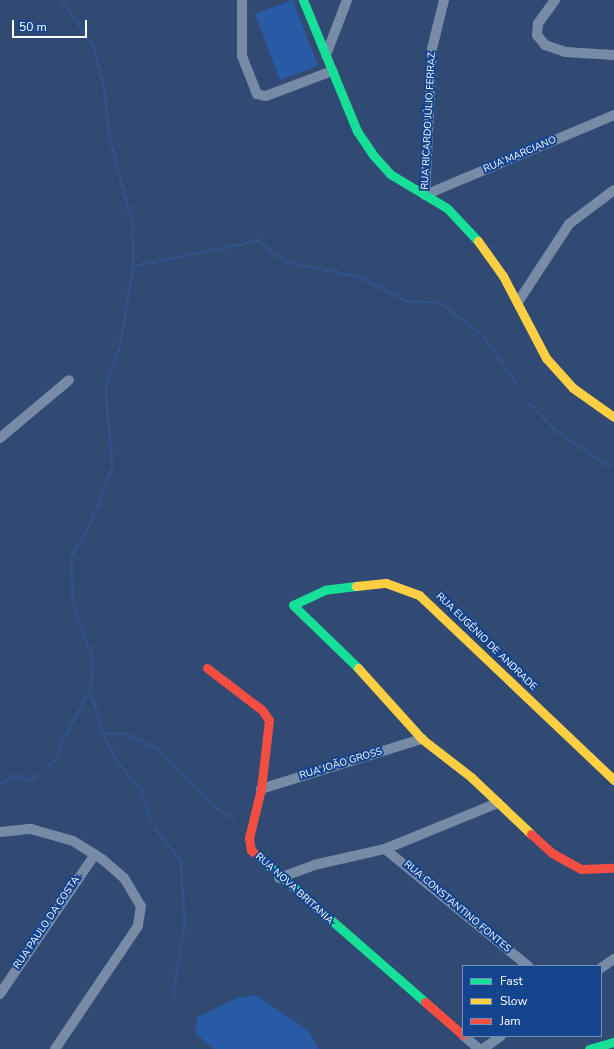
<!DOCTYPE html>
<html>
<head>
<meta charset="utf-8">
<style>
  body { margin:0 }
  #map { position:relative; width:614px; height:1049px; overflow:hidden; background:#304a73; font-family:"Nunito Sans",sans-serif }
  div>[style] { position:absolute }
  .green>* { inset:0; background:#285aa5 }
  .stream>* { height:3px; margin:-1.5px; padding:0 1.5px; transform-origin:1.5px; border-radius:1.5px; background:#305288 }
  .street>* { height:10px; margin:-5px; padding:0 5px; transform-origin:5px; border-radius:5px; background:#778ba6 }
  .fast>* { height:9px; margin:-4.5px; padding:0 4.5px; transform-origin:4.5px; border-radius:4.5px; background:#16e098 }
  .slow>* { height:9px; margin:-4.5px; padding:0 4.5px; transform-origin:4.5px; border-radius:4.5px; background:#ffcf43 }
  .jam>* { height:9px; margin:-4.5px; padding:0 4.5px; transform-origin:4.5px; border-radius:4.5px; background:#f24e42 }
  span { translate:-50% -50%; white-space:nowrap; text-align:center; line-height:1.15; -webkit-text-stroke:4px #15448e; paint-order:stroke }
  .street-label { font-size:10px; color:#fff }
  .legend { position:absolute; left:462px; top:965px; width:140px; height:72px; box-sizing:border-box; background:#15448e; border:1px solid #738fbb; margin:0; padding:5px 7px; list-style:none; font-size:12px; color:#fff }
  .legend li { display:flex; align-items:center; gap:8px; height:20px }
  .legend b { width:20px; border:1px solid #738fbb }
  .scale { position:absolute; left:12px; top:20px; width:75px; height:18px; box-sizing:border-box; border:2px solid #fff; border-top:0; padding-left:5px; font-size:12px; line-height:14px; white-space:nowrap; color:#fff; -webkit-text-stroke:3px #15448e; paint-order:stroke }
</style>
</head>
<body>
<div id="map">
  <div class="green">
    <i style="clip-path:polygon(293px 0,318px 66px,280px 80px,255px 14px)"></i>
    <i style="clip-path:polygon(256px 995px,308px 1031px,319px 1049px,214px 1049px,195px 1033px,198px 1017px,237px 998px)"></i>
  </div>
  <div class="stream">
    <i style="left:61px;top:0;width:56px;rotate:55.2deg"></i>
    <i style="left:93px;top:46px;width:44px;rotate:75.7deg"></i>
    <i style="left:104px;top:89px;width:48px;rotate:84.1deg"></i>
    <i style="left:109px;top:137px;width:89px;rotate:75deg"></i>
    <i style="left:132px;top:223px;width:43px;rotate:88.7deg"></i>
    <i style="left:133px;top:266px;width:79px;rotate:99.5deg"></i>
    <i style="left:120px;top:344px;width:45px;rotate:109.7deg"></i>
    <i style="left:105px;top:386px;width:81px;rotate:85.1deg"></i>
    <i style="left:112px;top:467px;width:58px;rotate:111.3deg"></i>
    <i style="left:91px;top:521px;width:40px;rotate:119.7deg"></i>
    <i style="left:71px;top:556px;width:45px;rotate:88.7deg"></i>
    <i style="left:72px;top:601px;width:64px;rotate:70.7deg"></i>
    <i style="left:93px;top:661px;width:28px;rotate:96deg"></i>
    <i style="left:90px;top:689px;width:46px;rotate:74.7deg"></i>
    <i style="left:102px;top:733px;width:22px"></i>
    <i style="left:124px;top:733px;width:38px;rotate:25deg"></i>
    <i style="left:158px;top:749px;width:82px;rotate:45deg"></i>
    <i style="left:216px;top:807px;width:21px;rotate:35deg"></i>
    <i style="left:133px;top:266px;width:127px;rotate:-11.8deg"></i>
    <i style="left:257px;top:240px;width:34px;rotate:38deg"></i>
    <i style="left:284px;top:261px;width:78px;rotate:11.9deg"></i>
    <i style="left:360px;top:277px;width:53px;rotate:27.1deg"></i>
    <i style="left:407px;top:301px;width:32px;rotate:2deg"></i>
    <i style="left:439px;top:302px;width:54px;rotate:37.5deg"></i>
    <i style="left:482px;top:335px;width:60px;rotate:54.5deg"></i>
    <i style="left:529px;top:403px;width:39px;rotate:46deg"></i>
    <i style="left:556px;top:431px;width:63px;rotate:33.9deg"></i>
    <i style="left:102px;top:733px;width:30px;rotate:63deg"></i>
    <i style="left:116px;top:760px;width:40px;rotate:51deg"></i>
    <i style="left:141px;top:791px;width:32px;rotate:74deg"></i>
    <i style="left:44px;top:769px;width:18px;rotate:-43deg"></i>
    <i style="left:57px;top:757px;width:18px;rotate:-74deg"></i>
    <i style="left:62px;top:740px;width:58px;rotate:-61.2deg"></i>
    <i style="left:0;top:783px;width:17px;rotate:-31deg"></i>
    <i style="left:15px;top:774px;width:17px;rotate:21deg"></i>
    <i style="left:31px;top:780px;width:9px;rotate:-41deg"></i>
    <i style="left:155px;top:829px;width:40px;rotate:51deg"></i>
    <i style="left:180px;top:860px;width:61px;rotate:86.2deg"></i>
    <i style="left:184px;top:921px;width:75px;rotate:98.5deg"></i>
  </div>
  <div class="street">
    <i style="left:242px;top:0;width:56px;rotate:90deg"></i>
    <i style="left:242px;top:56px;width:41px;rotate:68.5deg"></i>
    <i style="left:257px;top:94px;width:9px;rotate:13deg"></i>
    <i style="left:266px;top:96px;width:71px;rotate:-20.7deg"></i>
    <i style="left:444px;top:0;width:50px;rotate:103.8deg"></i>
    <i style="left:432px;top:49px;width:146px;rotate:92.7deg"></i>
    <i style="left:425px;top:195px;width:205px;rotate:-22.9deg"></i>
    <i style="left:555px;top:0;width:29px;rotate:126deg"></i>
    <i style="left:538px;top:23px;width:12px;rotate:95deg"></i>
    <i style="left:537px;top:35px;width:13px;rotate:51deg"></i>
    <i style="left:545px;top:45px;width:21px;rotate:19deg"></i>
    <i style="left:565px;top:52px;width:49px;rotate:3.5deg"></i>
    <i style="left:326px;top:55px;width:59px;rotate:-69.1deg"></i>
    <i style="left:518px;top:302px;width:93px;rotate:-56.8deg"></i>
    <i style="left:569px;top:224px;width:56px;rotate:-37.1deg"></i>
    <i style="left:0;top:438px;width:90px;rotate:-40deg"></i>
    <i style="left:261px;top:789px;width:169px;rotate:-17.3deg"></i>
    <i style="left:0;top:832px;width:31px;rotate:-6deg"></i>
    <i style="left:31px;top:829px;width:44px;rotate:15.9deg"></i>
    <i style="left:73px;top:841px;width:34px;rotate:32deg"></i>
    <i style="left:102px;top:859px;width:29px;rotate:41deg"></i>
    <i style="left:124px;top:878px;width:33px;rotate:59deg"></i>
    <i style="left:141px;top:906px;width:20px;rotate:99deg"></i>
    <i style="left:138px;top:926px;width:148px;rotate:124deg"></i>
    <i style="left:385px;top:849px;width:185px;rotate:39.3deg"></i>
    <i style="left:279px;top:878px;width:37px;rotate:-20deg"></i>
    <i style="left:314px;top:865px;width:73px;rotate:-12.7deg"></i>
    <i style="left:385px;top:849px;width:122px;rotate:-22.2deg"></i>
    <i style="left:601px;top:968px;width:16px;rotate:-35deg"></i>
    <i style="left:0;top:994px;width:169px;rotate:-55.8deg"></i>
    <i style="left:464px;top:1036px;width:20px;rotate:41deg"></i>
    <i style="left:483px;top:1049px;width:22px;rotate:-36deg"></i>
  </div>
  <div class="fast">
    <i style="left:303px;top:0;width:142px;rotate:67.6deg"></i>
    <i style="left:357px;top:131px;width:30px;rotate:56deg"></i>
    <i style="left:374px;top:156px;width:24px;rotate:48deg"></i>
    <i style="left:390px;top:174px;width:66px;rotate:30.8deg"></i>
    <i style="left:447px;top:208px;width:45px;rotate:46.8deg"></i>
    <i style="left:356px;top:586px;width:31px;rotate:173deg"></i>
    <i style="left:325px;top:590px;width:35px;rotate:155deg"></i>
    <i style="left:293px;top:605px;width:91px;rotate:44.1deg"></i>
    <i style="left:260px;top:858px;width:219px;rotate:41.1deg"></i>
    <i style="left:589px;top:1049px;width:26px;rotate:-16deg"></i>
  </div>
  <div class="slow">
    <i style="left:478px;top:241px;width:43px;rotate:54.5deg"></i>
    <i style="left:503px;top:276px;width:93px;rotate:62.3deg"></i>
    <i style="left:546px;top:358px;width:40px;rotate:48deg"></i>
    <i style="left:573px;top:388px;width:50px;rotate:35.3deg"></i>
    <i style="left:356px;top:586px;width:30px;rotate:-6deg"></i>
    <i style="left:386px;top:583px;width:35px;rotate:20deg"></i>
    <i style="left:419px;top:595px;width:269px;rotate:43.5deg"></i>
    <i style="left:358px;top:668px;width:96px;rotate:48deg"></i>
    <i style="left:422px;top:739px;width:62px;rotate:37.8deg"></i>
    <i style="left:471px;top:777px;width:83px;rotate:43.5deg"></i>
  </div>
  <div class="jam">
    <i style="left:207px;top:668px;width:69px;rotate:37.4deg"></i>
    <i style="left:262px;top:710px;width:12px;rotate:55deg"></i>
    <i style="left:269px;top:720px;width:69px;rotate:96.6deg"></i>
    <i style="left:261px;top:789px;width:50px;rotate:103.8deg"></i>
    <i style="left:249px;top:838px;width:12px;rotate:81deg"></i>
    <i style="left:251px;top:850px;width:12px;rotate:42deg"></i>
    <i style="left:531px;top:834px;width:28px;rotate:42deg"></i>
    <i style="left:552px;top:853px;width:33px;rotate:29deg"></i>
    <i style="left:581px;top:869px;width:33px;rotate:-2deg"></i>
    <i style="left:425px;top:1002px;width:50px;rotate:41deg"></i>
  </div>
  <div class="street-label">
    <span style="left:429px;top:121px;rotate:-87deg">RUA RICARDO JÚLIO FERRAZ</span>
    <span style="left:520px;top:155px;rotate:-23deg">RUA MARCIANO</span>
    <span style="left:486px;top:642px;rotate:44deg">RUA EUGÊNIO DE ANDRADE</span>
    <span style="left:341px;top:764px;rotate:-17deg">RUA JOÃO GROSS</span>
    <span style="left:294px;top:889px;rotate:42deg">RUA NOVA BRITANIA</span>
    <span style="left:457px;top:907px;rotate:40deg">RUA CONSTANTINO FONTES</span>
    <span style="left:47px;top:923px;rotate:-56deg">RUA PAULO DA COSTA</span>
  </div>
  <ul class="legend">
  <li><b style="height:5px;background:#16e098"></b>Fast</li>
  <li><b style="height:5px;background:#ffcf43"></b>Slow</li>
  <li><b style="height:5px;background:#f24e42"></b>Jam</li>
  </ul>
  <div class="scale">50 m</div>
</div>
</body>
</html>
